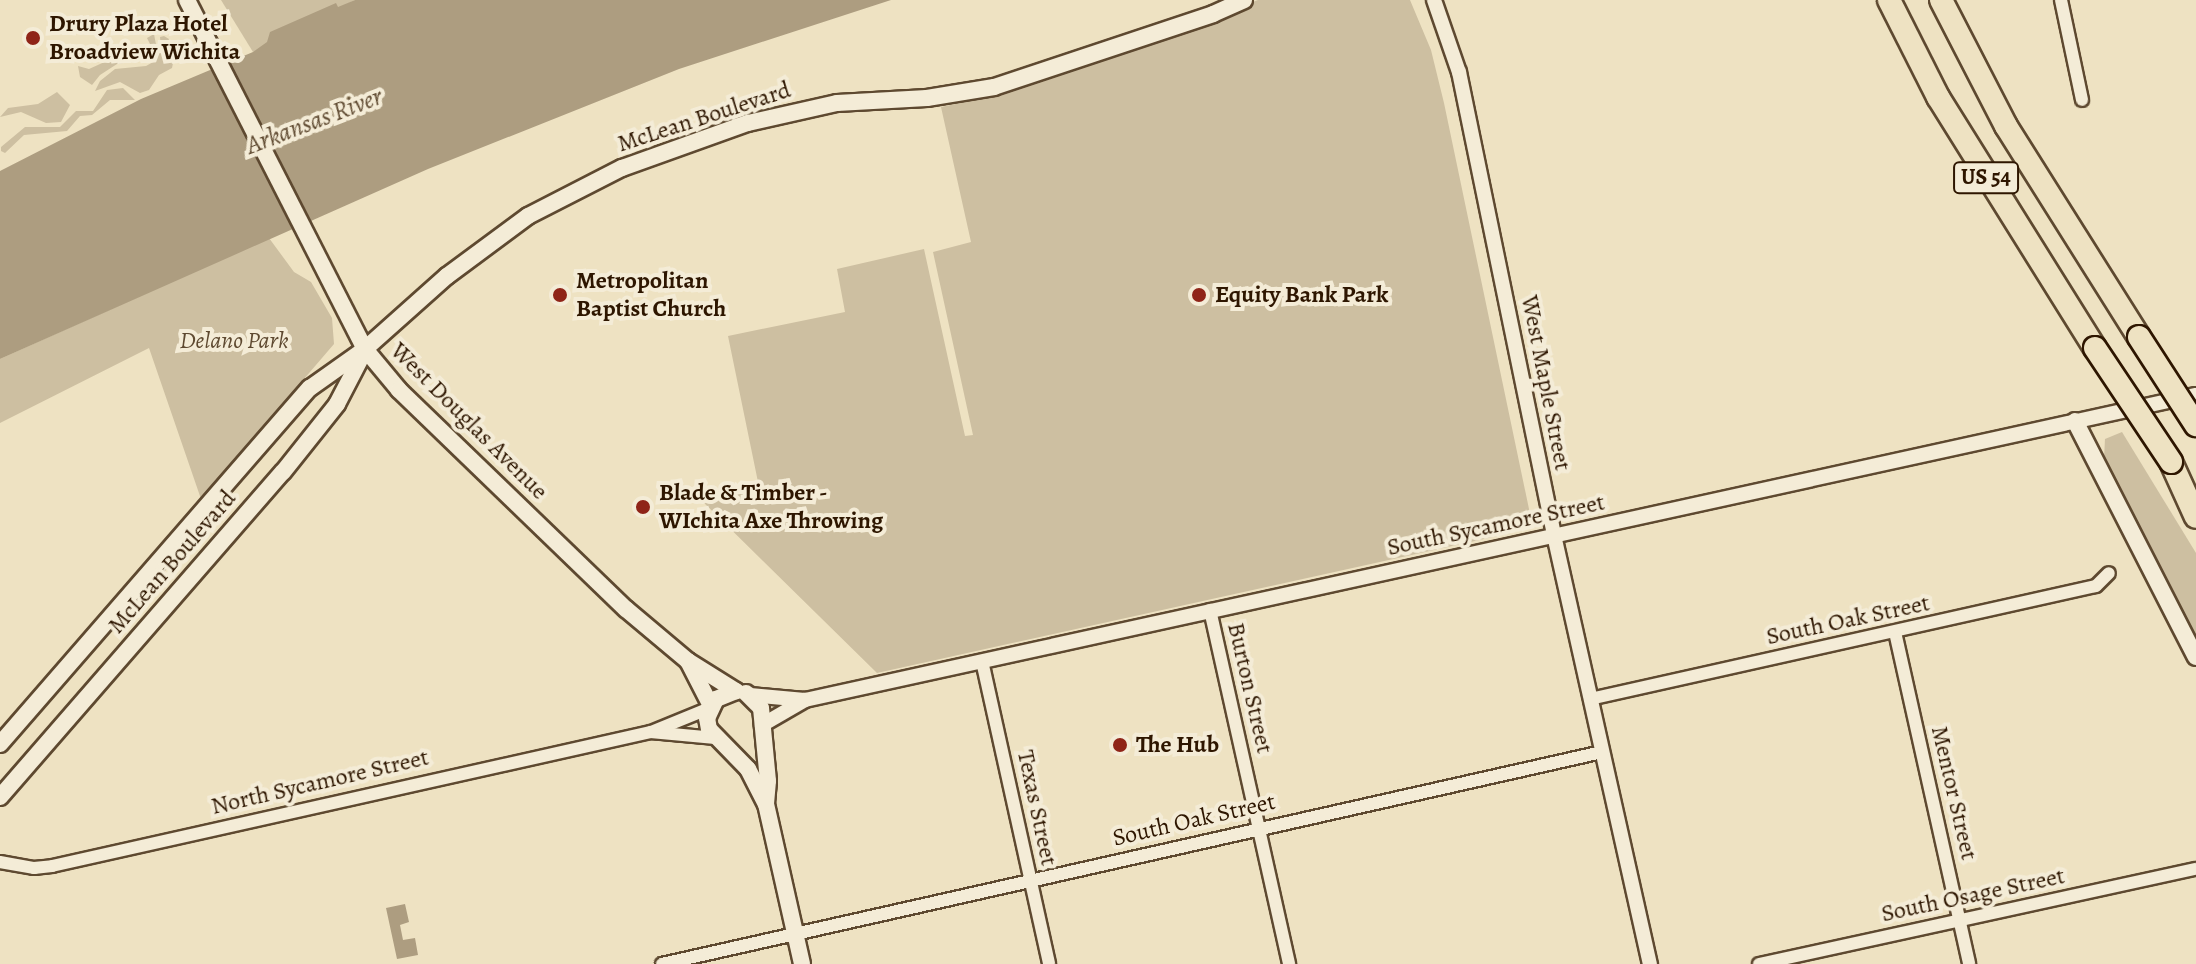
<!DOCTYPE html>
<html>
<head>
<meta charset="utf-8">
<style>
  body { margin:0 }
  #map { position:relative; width:2196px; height:964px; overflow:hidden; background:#eee2c2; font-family:Alegreya,serif }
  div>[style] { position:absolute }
  .green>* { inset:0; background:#cdbfa1 }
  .water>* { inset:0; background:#ad9d80 }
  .roads { filter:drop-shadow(2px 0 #5e4930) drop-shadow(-2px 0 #5e4930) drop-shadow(0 2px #5e4930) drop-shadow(0 -2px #5e4930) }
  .minor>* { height:12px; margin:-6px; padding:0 6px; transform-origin:6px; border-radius:6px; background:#f4ecd7 }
  .tertiary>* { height:14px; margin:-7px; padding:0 7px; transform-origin:7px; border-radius:7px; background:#f4ecd7 }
  .secondary>* { height:16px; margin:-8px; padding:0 8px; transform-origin:8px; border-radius:8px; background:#f4ecd7 }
  .motorway>* { height:22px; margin:-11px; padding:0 11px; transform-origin:11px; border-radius:11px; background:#eee2c2 }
  .bridges { filter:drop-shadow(2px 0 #2e1600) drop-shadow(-2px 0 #2e1600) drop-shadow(0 2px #2e1600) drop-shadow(0 -2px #2e1600) }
  .motorway-bridge>* { height:22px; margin:-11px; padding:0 11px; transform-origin:11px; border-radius:11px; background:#eee2c2 }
  .dots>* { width:22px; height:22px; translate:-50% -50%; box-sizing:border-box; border:4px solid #f4ecd7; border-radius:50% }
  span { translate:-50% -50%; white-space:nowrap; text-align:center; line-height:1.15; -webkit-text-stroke:8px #f4ecd7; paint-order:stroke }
  .shield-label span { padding:2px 6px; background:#f4ecd7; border:2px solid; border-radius:6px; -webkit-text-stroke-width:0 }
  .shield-label { font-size:22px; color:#2e1600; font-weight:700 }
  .poi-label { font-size:24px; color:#2e1600; font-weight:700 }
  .left { translate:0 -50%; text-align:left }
  .street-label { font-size:24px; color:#2e1600 }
  .park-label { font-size:24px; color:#5e4930; font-style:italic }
  .water-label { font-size:26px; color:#614c33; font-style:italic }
</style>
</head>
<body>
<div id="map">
  <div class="green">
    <i style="clip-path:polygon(221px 0,355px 0,253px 52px)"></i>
    <i style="clip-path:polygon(1258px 0,1410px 0,1431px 50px,1444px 103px,1529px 509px,1527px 526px,1511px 533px,877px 673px,697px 496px,758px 482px,728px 336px,845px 312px,837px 269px,924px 249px,965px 436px,973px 435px,933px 252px,971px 242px,941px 107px,1005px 94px)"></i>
    <i style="clip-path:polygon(154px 34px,157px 50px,151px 59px,117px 64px,100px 75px,92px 85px,80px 77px,78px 66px,89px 69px,131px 50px,136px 55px,147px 53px,151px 46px,147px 38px)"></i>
    <i style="clip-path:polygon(164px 36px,169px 39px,168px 48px,176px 48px,172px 68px,159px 75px,149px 90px,140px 93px,120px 82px,95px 91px,100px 81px,115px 69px,146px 66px,155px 61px,161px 49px,160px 37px)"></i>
    <i style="clip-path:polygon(123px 88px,135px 100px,110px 100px,92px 115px,80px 116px,67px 131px,24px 135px,5px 153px,1px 151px,1px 147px,25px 127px,60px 127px,76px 111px,93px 111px,107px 90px)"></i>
    <i style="clip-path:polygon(57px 92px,70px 105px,61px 122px,46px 123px,21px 112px,0 117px,8px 108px,38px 104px)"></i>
    <i style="clip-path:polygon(269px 238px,294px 272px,311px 282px,332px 318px,334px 344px,201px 499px,149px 348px,0 423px,0 359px)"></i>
    <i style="clip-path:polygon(2122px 432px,2196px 553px,2196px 638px,2104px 458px,2105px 439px)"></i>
  </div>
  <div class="water">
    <i style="clip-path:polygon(355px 0,891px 0,679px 69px,428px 169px,0 359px,0 171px,141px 99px,253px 52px,267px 42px,270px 32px,336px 3px,338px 7px)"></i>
    <i style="clip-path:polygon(405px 904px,409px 922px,400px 925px,403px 940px,415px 938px,418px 955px,397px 959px,386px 908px)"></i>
  </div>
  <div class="roads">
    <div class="minor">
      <i style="left:2061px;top:0;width:102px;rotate:78.1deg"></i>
      <i style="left:1210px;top:610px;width:363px;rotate:77.4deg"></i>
      <i style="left:1895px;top:632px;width:340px;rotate:77.4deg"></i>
      <i style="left:982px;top:661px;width:310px;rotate:77.5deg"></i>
      <i style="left:1590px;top:699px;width:518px;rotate:-12.59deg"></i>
      <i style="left:2096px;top:586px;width:18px;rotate:-45deg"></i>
      <i style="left:651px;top:732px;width:64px;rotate:5.4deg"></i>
      <i style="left:0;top:862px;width:35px;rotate:10deg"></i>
      <i style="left:34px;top:868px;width:18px;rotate:-6deg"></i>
      <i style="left:52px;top:866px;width:614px;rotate:-12.61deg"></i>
      <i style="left:651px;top:732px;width:64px;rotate:-22.1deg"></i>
      <i style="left:662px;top:964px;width:964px;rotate:-12.71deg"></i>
      <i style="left:1759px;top:964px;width:447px;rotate:-12.3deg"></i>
    </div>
    <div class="tertiary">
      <i style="left:1434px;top:0;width:76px;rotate:70.9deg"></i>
      <i style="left:1459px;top:72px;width:473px;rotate:78.4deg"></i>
      <i style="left:1554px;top:535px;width:440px;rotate:77.4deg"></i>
      <i style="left:750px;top:695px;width:55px;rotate:5.2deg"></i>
      <i style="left:805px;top:700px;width:1424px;rotate:-12.37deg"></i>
      <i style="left:762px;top:725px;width:50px;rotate:-30.2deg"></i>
    </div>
    <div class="secondary">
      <i style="left:187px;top:0;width:392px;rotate:63deg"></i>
      <i style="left:365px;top:349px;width:53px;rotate:50.3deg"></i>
      <i style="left:399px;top:390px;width:315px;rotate:44deg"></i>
      <i style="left:626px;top:609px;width:81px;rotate:40deg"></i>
      <i style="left:688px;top:661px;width:57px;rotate:32deg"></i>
      <i style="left:2075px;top:421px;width:265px;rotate:62.9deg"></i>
      <i style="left:688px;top:661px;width:51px;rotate:62.9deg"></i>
      <i style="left:736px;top:691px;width:22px;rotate:158deg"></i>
      <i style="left:716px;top:699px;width:21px;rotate:115deg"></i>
      <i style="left:707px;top:718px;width:11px;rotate:80deg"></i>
      <i style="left:709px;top:729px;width:56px;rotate:45.7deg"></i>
      <i style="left:748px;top:769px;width:39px;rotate:63deg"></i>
      <i style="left:766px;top:804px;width:164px;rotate:77.3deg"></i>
      <i style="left:746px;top:693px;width:21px;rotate:45deg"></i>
      <i style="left:761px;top:708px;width:73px;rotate:84.5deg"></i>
      <i style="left:768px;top:781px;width:23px;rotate:95deg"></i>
      <i style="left:0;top:744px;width:472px;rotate:-49deg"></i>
      <i style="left:310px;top:388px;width:67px;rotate:-35.3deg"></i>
      <i style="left:365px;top:349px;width:110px;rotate:-41.7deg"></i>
      <i style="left:447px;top:276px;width:101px;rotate:-36.5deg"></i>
      <i style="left:528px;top:216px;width:106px;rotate:-27.1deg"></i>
      <i style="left:622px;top:168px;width:134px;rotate:-19.7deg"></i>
      <i style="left:748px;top:123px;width:91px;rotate:-12.7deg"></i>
      <i style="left:837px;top:103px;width:90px;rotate:-3.2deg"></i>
      <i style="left:927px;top:98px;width:68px;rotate:-9.3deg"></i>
      <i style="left:994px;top:87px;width:231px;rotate:-18.4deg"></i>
      <i style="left:1213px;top:14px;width:34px;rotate:-24deg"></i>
      <i style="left:0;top:797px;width:431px;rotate:-49deg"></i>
      <i style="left:283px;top:472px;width:87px;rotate:-51.5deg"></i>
      <i style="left:337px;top:404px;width:56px;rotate:-62.5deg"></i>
    </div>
    <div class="motorway">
      <i style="left:1889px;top:0;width:109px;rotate:63.2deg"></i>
      <i style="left:1938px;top:97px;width:296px;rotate:58deg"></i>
      <i style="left:1941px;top:0;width:142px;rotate:62.7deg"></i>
      <i style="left:2006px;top:126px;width:249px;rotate:57.8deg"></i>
      <i style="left:2171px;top:462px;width:60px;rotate:65.6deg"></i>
    </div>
  </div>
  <div class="bridges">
    <div class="motorway-bridge">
      <i style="left:2139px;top:337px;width:105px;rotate:57.1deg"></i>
      <i style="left:2095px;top:348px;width:137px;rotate:56.3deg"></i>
    </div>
  </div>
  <div class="dots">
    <i style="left:33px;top:38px;background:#8f2418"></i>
    <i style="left:560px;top:295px;background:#8f2418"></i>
    <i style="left:1199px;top:295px;background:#8f2418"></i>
    <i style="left:643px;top:507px;background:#8f2418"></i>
    <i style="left:1120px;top:745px;background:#8f2418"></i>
  </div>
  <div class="shield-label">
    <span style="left:1986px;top:178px">US 54</span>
  </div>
  <div class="poi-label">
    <span class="left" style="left:49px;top:38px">Drury Plaza Hotel<br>Broadview Wichita</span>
    <span class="left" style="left:576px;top:295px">Metropolitan<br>Baptist Church</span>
    <span class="left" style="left:1215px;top:295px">Equity Bank Park</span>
    <span class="left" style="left:659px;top:507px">Blade &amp; Timber -<br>WIchita Axe Throwing</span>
    <span class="left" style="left:1136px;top:745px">The Hub</span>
  </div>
  <div class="street-label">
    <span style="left:704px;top:117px;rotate:-18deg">McLean Boulevard</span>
    <span style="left:1546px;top:383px;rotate:79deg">West Maple Street</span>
    <span style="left:469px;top:421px;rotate:45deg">West Douglas Avenue</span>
    <span style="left:1496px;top:525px;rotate:-12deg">South Sycamore Street</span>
    <span style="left:172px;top:562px;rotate:-49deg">McLean Boulevard</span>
    <span style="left:1848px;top:620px;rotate:-12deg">South Oak Street</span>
    <span style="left:1250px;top:688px;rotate:77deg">Burton Street</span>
    <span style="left:320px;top:782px;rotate:-13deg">North Sycamore Street</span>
    <span style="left:1954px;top:793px;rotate:77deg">Mentor Street</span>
    <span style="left:1037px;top:808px;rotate:78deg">Texas Street</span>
    <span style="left:1194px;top:820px;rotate:-13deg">South Oak Street</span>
    <span style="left:1973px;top:895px;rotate:-12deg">South Osage Street</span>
  </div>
  <div class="park-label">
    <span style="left:234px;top:341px">Delano Park</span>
  </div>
  <div class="water-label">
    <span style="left:314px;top:121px;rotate:-21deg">Arkansas River</span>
  </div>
</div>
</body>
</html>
